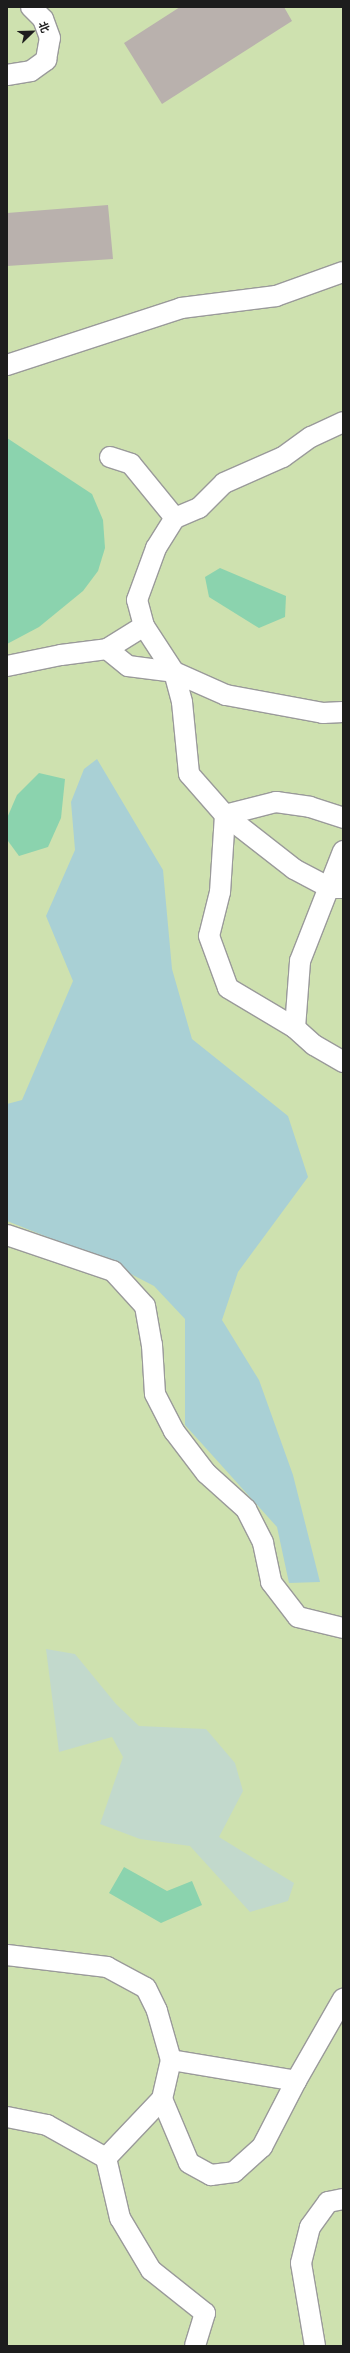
<!DOCTYPE html>
<html>
<head>
<meta charset="utf-8">
<style>
  body { margin:0 }
  #map { position:relative; width:350px; height:2353px; overflow:hidden; background:#ede9e4; font-family:"Fira Sans","Noto Sans SC",sans-serif }
  div>[style] { position:absolute }
  .grass>* { inset:0; background:#cee1af }
  .wetland>* { inset:0; background:#c2d9cc }
  .pitch>* { inset:0; background:#8bd3ae }
  .water>* { inset:0; background:#a9d0d5 }
  .building>* { inset:0; background:#b9b1ad }
  .roads { filter:drop-shadow(1px 0 #9a9a9a) drop-shadow(-1px 0 #9a9a9a) drop-shadow(0 1px #9a9a9a) drop-shadow(0 -1px #9a9a9a) }
  .minor>* { height:20px; margin:-10px; padding:0 10px; transform-origin:10px; border-radius:10px; background:#fff }
  span { translate:-50% -50%; white-space:nowrap; text-align:center; line-height:1.15; -webkit-text-stroke:3px #fff; paint-order:stroke }
  .frame { position:absolute; inset:0; border:8px solid #1d1d1d; pointer-events:none }
  .north { position:absolute; left:12px; top:12px; width:40px; height:40px; -webkit-text-stroke:3px #fff; paint-order:stroke; rotate:67deg; font-size:11px; font-weight:700; line-height:16px; text-align:center; color:#1d1d1d }
  .north::after { content:''; display:block; margin:auto; width:14px; height:18px; background:#1d1d1d; clip-path:polygon(50% 0,100% 100%,50% 72%,0 100%) }
</style>
</head>
<body>
<div id="map">
  <div class="grass">
    <i style="clip-path:polygon(7px 7px,343px 7px,343px 2346px,7px 2346px)"></i>
  </div>
  <div class="wetland">
    <i style="clip-path:polygon(46px 1649px,75px 1654px,116px 1704px,139px 1726px,206px 1729px,235px 1763px,243px 1791px,219px 1837px,294px 1883px,288px 1901px,250px 1912px,190px 1846px,140px 1839px,100px 1824px,123px 1757px,112px 1737px,59px 1752px)"></i>
  </div>
  <div class="pitch">
    <i style="clip-path:polygon(7px 438px,92px 494px,103px 520px,105px 548px,98px 571px,83px 591px,39px 627px,7px 644px)"></i>
    <i style="clip-path:polygon(220px 568px,286px 596px,285px 617px,259px 628px,209px 597px,205px 577px)"></i>
    <i style="clip-path:polygon(39px 773px,65px 779px,61px 818px,48px 847px,19px 856px,8px 841px,7px 818px,17px 795px)"></i>
    <i style="clip-path:polygon(124px 1867px,167px 1891px,192px 1881px,202px 1905px,161px 1923px,109px 1893px)"></i>
  </div>
  <div class="water">
    <i style="clip-path:polygon(97px 759px,163px 870px,172px 969px,192px 1039px,288px 1116px,308px 1177px,238px 1272px,222px 1320px,259px 1380px,293px 1475px,320px 1582px,289px 1583px,277px 1527px,185px 1425px,185px 1319px,154px 1286px,98px 1257px,7px 1221px,7px 1104px,22px 1100px,73px 981px,46px 916px,75px 850px,71px 802px,84px 769px)"></i>
  </div>
  <div class="building">
    <i style="clip-path:polygon(180px 7px,284px 7px,292px 21px,162px 104px,124px 43px)"></i>
    <i style="clip-path:polygon(108px 205px,113px 259px,7px 266px,7px 213px)"></i>
  </div>
  <div class="roads">
    <div class="minor">
      <i style="left:7px;top:75px;width:24px;rotate:-9deg"></i>
      <i style="left:31px;top:71px;width:19px;rotate:-36deg"></i>
      <i style="left:46px;top:60px;width:22px;rotate:-80deg"></i>
      <i style="left:50px;top:38px;width:20px;rotate:-110deg"></i>
      <i style="left:43px;top:19px;width:17px;rotate:-135deg"></i>
      <i style="left:7px;top:365px;width:183px;rotate:-18.1deg"></i>
      <i style="left:181px;top:308px;width:96px;rotate:-7.2deg"></i>
      <i style="left:276px;top:296px;width:71px;rotate:-19.7deg"></i>
      <i style="left:110px;top:457px;width:22px;rotate:18deg"></i>
      <i style="left:131px;top:464px;width:70px;rotate:50.8deg"></i>
      <i style="left:144px;top:626px;width:44px;rotate:148.1deg"></i>
      <i style="left:107px;top:649px;width:27px;rotate:39deg"></i>
      <i style="left:128px;top:666px;width:46px;rotate:7.4deg"></i>
      <i style="left:174px;top:672px;width:55px;rotate:-123.1deg"></i>
      <i style="left:144px;top:626px;width:27px;rotate:-105deg"></i>
      <i style="left:137px;top:600px;width:55px;rotate:-69.9deg"></i>
      <i style="left:156px;top:548px;width:36px;rotate:-58deg"></i>
      <i style="left:175px;top:518px;width:26px;rotate:-23deg"></i>
      <i style="left:199px;top:508px;width:35px;rotate:-45deg"></i>
      <i style="left:224px;top:483px;width:64px;rotate:-23.8deg"></i>
      <i style="left:283px;top:457px;width:34px;rotate:-36deg"></i>
      <i style="left:311px;top:437px;width:35px;rotate:-25deg"></i>
      <i style="left:7px;top:666px;width:55px;rotate:-11.5deg"></i>
      <i style="left:61px;top:655px;width:46px;rotate:-7.4deg"></i>
      <i style="left:174px;top:672px;width:31px;rotate:75deg"></i>
      <i style="left:182px;top:702px;width:72px;rotate:84.4deg"></i>
      <i style="left:189px;top:774px;width:55px;rotate:48.7deg"></i>
      <i style="left:225px;top:815px;width:88px;rotate:38deg"></i>
      <i style="left:294px;top:869px;width:41px;rotate:27.8deg"></i>
      <i style="left:330px;top:888px;width:13px"></i>
      <i style="left:174px;top:672px;width:57px;rotate:23.9deg"></i>
      <i style="left:226px;top:695px;width:99px;rotate:10.5deg"></i>
      <i style="left:323px;top:713px;width:20px;rotate:-3deg"></i>
      <i style="left:225px;top:815px;width:77px;rotate:93.7deg"></i>
      <i style="left:220px;top:892px;width:45px;rotate:104deg"></i>
      <i style="left:209px;top:936px;width:55px;rotate:69.9deg"></i>
      <i style="left:228px;top:988px;width:78px;rotate:30.8deg"></i>
      <i style="left:295px;top:1028px;width:25px;rotate:42deg"></i>
      <i style="left:314px;top:1045px;width:34px;rotate:30deg"></i>
      <i style="left:225px;top:815px;width:53px;rotate:-14.3deg"></i>
      <i style="left:276px;top:802px;width:34px;rotate:8deg"></i>
      <i style="left:310px;top:807px;width:35px;rotate:18deg"></i>
      <i style="left:295px;top:1028px;width:67px;rotate:-85.7deg"></i>
      <i style="left:300px;top:961px;width:118px;rotate:-68.6deg"></i>
      <i style="left:7px;top:1235px;width:112px;rotate:18.8deg"></i>
      <i style="left:113px;top:1271px;width:47px;rotate:47.6deg"></i>
      <i style="left:145px;top:1306px;width:40px;rotate:80deg"></i>
      <i style="left:152px;top:1345px;width:49px;rotate:86.5deg"></i>
      <i style="left:155px;top:1394px;width:42px;rotate:62.8deg"></i>
      <i style="left:174px;top:1431px;width:53px;rotate:52.7deg"></i>
      <i style="left:206px;top:1473px;width:54px;rotate:42deg"></i>
      <i style="left:246px;top:1509px;width:38px;rotate:63deg"></i>
      <i style="left:263px;top:1543px;width:40px;rotate:78deg"></i>
      <i style="left:271px;top:1582px;width:44px;rotate:52.4deg"></i>
      <i style="left:298px;top:1617px;width:46px;rotate:13.7deg"></i>
      <i style="left:7px;top:1955px;width:101px;rotate:6.8deg"></i>
      <i style="left:107px;top:1967px;width:44px;rotate:28.3deg"></i>
      <i style="left:146px;top:1988px;width:25px;rotate:64deg"></i>
      <i style="left:157px;top:2011px;width:51px;rotate:74.1deg"></i>
      <i style="left:171px;top:2060px;width:127px;rotate:9.5deg"></i>
      <i style="left:296px;top:2081px;width:95px;rotate:-60.2deg"></i>
      <i style="left:162px;top:2099px;width:69px;rotate:67.1deg"></i>
      <i style="left:189px;top:2163px;width:25px;rotate:29deg"></i>
      <i style="left:211px;top:2175px;width:23px;rotate:-7deg"></i>
      <i style="left:234px;top:2172px;width:38px;rotate:-42deg"></i>
      <i style="left:262px;top:2147px;width:74px;rotate:-62.7deg"></i>
      <i style="left:7px;top:2117px;width:41px;rotate:11.3deg"></i>
      <i style="left:47px;top:2125px;width:68px;rotate:29.2deg"></i>
      <i style="left:106px;top:2158px;width:62px;rotate:76.9deg"></i>
      <i style="left:120px;top:2218px;width:61px;rotate:59.2deg"></i>
      <i style="left:151px;top:2270px;width:69px;rotate:38.5deg"></i>
      <i style="left:205px;top:2313px;width:34px;rotate:107deg"></i>
      <i style="left:106px;top:2158px;width:81px;rotate:-46.5deg"></i>
      <i style="left:162px;top:2099px;width:40px;rotate:-77deg"></i>
      <i style="left:315px;top:2346px;width:84px;rotate:-99.6deg"></i>
      <i style="left:301px;top:2263px;width:37px;rotate:-76deg"></i>
      <i style="left:310px;top:2227px;width:31px;rotate:-54deg"></i>
      <i style="left:328px;top:2202px;width:15px;rotate:-11deg"></i>
    </div>
  </div>
  <div class="frame"></div>
  <div class="north">北</div>
</div>
</body>
</html>
